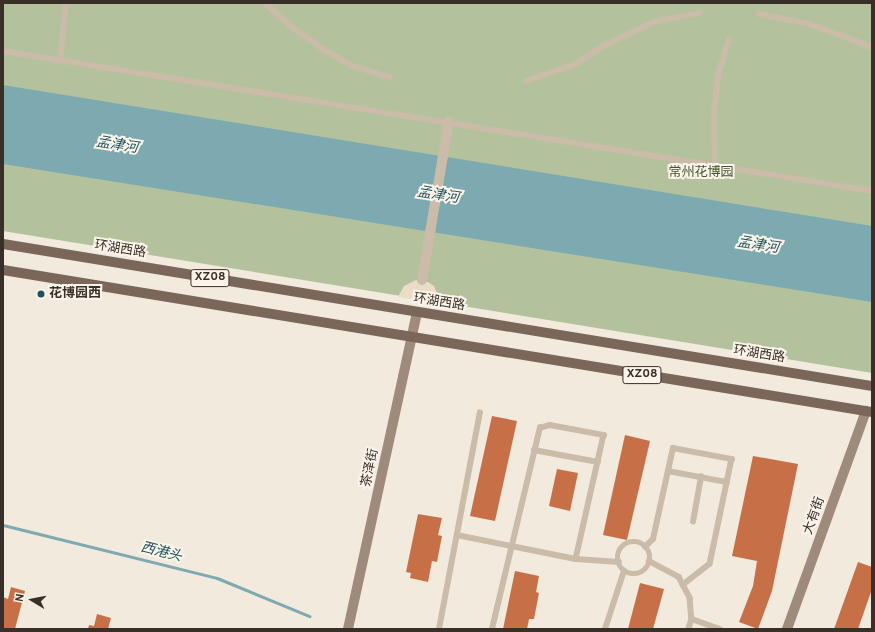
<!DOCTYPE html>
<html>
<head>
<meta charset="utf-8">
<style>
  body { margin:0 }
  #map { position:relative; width:875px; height:632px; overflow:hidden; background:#f3eade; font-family:Overpass,"Noto Sans SC",sans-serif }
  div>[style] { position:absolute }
  .green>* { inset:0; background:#b3c29d }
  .plaza>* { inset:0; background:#ebddc5 }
  .water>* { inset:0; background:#7caab0 }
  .stream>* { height:3px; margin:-1.5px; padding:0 1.5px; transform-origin:1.5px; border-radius:1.5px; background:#7caab0 }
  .building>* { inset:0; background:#c77048 }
  .lane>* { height:5.5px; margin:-2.75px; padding:0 2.75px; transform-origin:2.75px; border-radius:2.75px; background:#cbbba9 }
  .lane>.ring { margin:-2.75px; padding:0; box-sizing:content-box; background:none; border:5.5px solid #cbbba9; border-radius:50% }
  .street>* { height:10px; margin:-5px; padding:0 5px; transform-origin:5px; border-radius:5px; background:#cbbba9 }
  .secondary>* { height:10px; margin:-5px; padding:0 5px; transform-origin:5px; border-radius:5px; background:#9f8b7b }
  .primary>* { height:10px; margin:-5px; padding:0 5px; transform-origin:5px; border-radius:5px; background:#7a675a }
  .dots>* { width:11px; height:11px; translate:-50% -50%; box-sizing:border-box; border:2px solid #faf4eb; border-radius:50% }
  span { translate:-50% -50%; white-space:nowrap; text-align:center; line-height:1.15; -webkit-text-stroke:4px #faf4eb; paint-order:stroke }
  .shield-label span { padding:1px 3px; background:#faf4eb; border:1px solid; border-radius:3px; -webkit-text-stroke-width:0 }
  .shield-label { font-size:12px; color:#382f29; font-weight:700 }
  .park-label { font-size:13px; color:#44572d }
  .street-label { font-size:13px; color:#382f29 }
  .poi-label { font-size:13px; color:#382f29; font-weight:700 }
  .left { translate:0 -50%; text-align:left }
  .water-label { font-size:14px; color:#1e525b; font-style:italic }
  .frame { position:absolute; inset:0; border:4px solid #382f29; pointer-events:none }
  .north { position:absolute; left:12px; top:580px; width:40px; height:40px; -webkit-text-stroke:3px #faf4eb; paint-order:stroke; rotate:280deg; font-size:11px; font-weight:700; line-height:16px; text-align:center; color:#382f29 }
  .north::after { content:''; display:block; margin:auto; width:14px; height:18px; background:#382f29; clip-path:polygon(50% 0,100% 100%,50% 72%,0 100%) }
</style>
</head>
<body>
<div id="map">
  <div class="green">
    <i style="clip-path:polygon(3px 3px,872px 3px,872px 373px,3px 231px)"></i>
  </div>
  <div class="plaza">
    <i style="clip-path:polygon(416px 280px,428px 282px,434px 286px,439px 298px,439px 304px,398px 297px,404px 286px)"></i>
  </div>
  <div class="water">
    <i style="clip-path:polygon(3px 85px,872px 226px,872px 302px,3px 164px)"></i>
  </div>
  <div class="stream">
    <i style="left:3px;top:525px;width:220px;rotate:13.9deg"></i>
    <i style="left:217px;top:578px;width:100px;rotate:22.4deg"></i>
  </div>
  <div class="building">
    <i style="clip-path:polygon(492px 416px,517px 421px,495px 521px,470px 516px)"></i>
    <i style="clip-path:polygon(625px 435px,650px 441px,627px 540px,603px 535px)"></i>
    <i style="clip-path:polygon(753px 456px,798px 464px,772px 591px,758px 629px,739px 622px,753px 586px,757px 561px,732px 556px)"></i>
    <i style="clip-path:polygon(557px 469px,578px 473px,570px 511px,549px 506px)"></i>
    <i style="clip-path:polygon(418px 514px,442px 518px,438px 535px,442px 536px,437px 562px,432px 561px,428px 582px,410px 578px,411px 573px,406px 572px)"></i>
    <i style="clip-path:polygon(858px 562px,872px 567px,872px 589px,858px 629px,834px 629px)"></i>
    <i style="clip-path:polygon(515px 571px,539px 576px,536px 592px,539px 593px,534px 619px,529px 619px,527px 629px,503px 629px)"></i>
    <i style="clip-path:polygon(640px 583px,664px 589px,653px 629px,628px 629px)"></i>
    <i style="clip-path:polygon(11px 587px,25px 591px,15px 629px,3px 629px,3px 597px,8px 599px)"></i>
    <i style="clip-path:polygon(97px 614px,111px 618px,108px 629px,88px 629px,89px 625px,94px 626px)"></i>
  </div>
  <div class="lane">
    <i style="left:265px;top:3px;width:31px;rotate:42deg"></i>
    <i style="left:288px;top:24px;width:43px;rotate:35.5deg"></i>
    <i style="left:323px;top:49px;width:34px;rotate:30deg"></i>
    <i style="left:353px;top:66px;width:38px;rotate:17deg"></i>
    <i style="left:759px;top:14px;width:52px;rotate:11.1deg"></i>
    <i style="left:810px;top:24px;width:66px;rotate:20.4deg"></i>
    <i style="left:3px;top:51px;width:880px;rotate:9.15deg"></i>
    <i style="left:60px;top:60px;width:57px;rotate:-84deg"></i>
    <i style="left:526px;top:81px;width:53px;rotate:-18.8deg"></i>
    <i style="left:576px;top:64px;width:30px;rotate:-34deg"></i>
    <i style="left:601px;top:47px;width:59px;rotate:-25.3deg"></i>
    <i style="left:654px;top:22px;width:46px;rotate:-11.3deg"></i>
    <i style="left:715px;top:165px;width:54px;rotate:-91.1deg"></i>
    <i style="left:714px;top:111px;width:39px;rotate:-83deg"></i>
    <i style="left:719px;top:72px;width:34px;rotate:-73deg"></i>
    <i style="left:534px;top:450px;width:65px;rotate:10.6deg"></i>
    <i style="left:668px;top:471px;width:60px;rotate:10.6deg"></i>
    <i style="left:693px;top:522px;width:46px;rotate:-79.9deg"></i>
    <i style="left:457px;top:535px;width:121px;rotate:11.4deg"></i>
    <i style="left:576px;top:559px;width:43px;rotate:4deg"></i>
    <i class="ring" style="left:618px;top:542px;width:26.5px;height:26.5px"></i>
    <i style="left:645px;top:547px;width:11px;rotate:-45deg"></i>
    <i style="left:653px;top:539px;width:93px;rotate:-77.6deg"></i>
    <i style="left:673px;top:448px;width:60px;rotate:10.6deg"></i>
    <i style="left:732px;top:459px;width:107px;rotate:101.8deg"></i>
    <i style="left:710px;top:564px;width:34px;rotate:142deg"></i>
    <i style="left:649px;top:561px;width:34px;rotate:28deg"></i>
    <i style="left:679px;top:577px;width:24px;rotate:62deg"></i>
    <i style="left:690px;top:598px;width:21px;rotate:85deg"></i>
    <i style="left:692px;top:619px;width:10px;rotate:107deg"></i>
    <i style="left:692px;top:619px;width:30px;rotate:20deg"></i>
    <i style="left:439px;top:629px;width:220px;rotate:-79.3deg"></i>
    <i style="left:492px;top:629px;width:207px;rotate:-76.6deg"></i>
    <i style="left:540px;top:428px;width:10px;rotate:-17deg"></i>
    <i style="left:550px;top:425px;width:55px;rotate:10.5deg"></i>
    <i style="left:604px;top:435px;width:127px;rotate:102.7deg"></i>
    <i style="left:605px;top:629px;width:61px;rotate:-71.9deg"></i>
  </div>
  <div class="street">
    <i style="left:422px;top:280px;width:161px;rotate:-80.4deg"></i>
  </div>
  <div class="secondary">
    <i style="left:348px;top:629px;width:323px;rotate:-77.7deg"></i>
    <i style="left:787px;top:629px;width:232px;rotate:-70.1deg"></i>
  </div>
  <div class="primary">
    <i style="left:3px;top:244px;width:881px;rotate:9.28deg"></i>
    <i style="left:3px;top:270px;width:881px;rotate:9.28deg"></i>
  </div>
  <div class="dots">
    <i style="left:41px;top:294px;background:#1e525b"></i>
  </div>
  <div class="shield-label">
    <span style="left:210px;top:278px">XZ08</span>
    <span style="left:642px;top:375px">XZ08</span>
  </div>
  <div class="park-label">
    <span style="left:701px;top:173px">常州花博园</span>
  </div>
  <div class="street-label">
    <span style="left:120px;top:250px;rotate:9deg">环湖西路</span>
    <span style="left:439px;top:303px;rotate:9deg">环湖西路</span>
    <span style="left:759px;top:355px;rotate:9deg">环湖西路</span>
    <span style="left:371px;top:468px;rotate:-78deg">茶泽街</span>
    <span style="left:815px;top:516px;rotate:-70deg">大有街</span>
  </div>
  <div class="poi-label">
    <span class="left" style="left:49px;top:294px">花博园西</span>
  </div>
  <div class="water-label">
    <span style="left:117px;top:146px;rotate:9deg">孟津河</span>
    <span style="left:438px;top:196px;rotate:9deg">孟津河</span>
    <span style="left:758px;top:246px;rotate:9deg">孟津河</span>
    <span style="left:161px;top:553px;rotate:14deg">西港头</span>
  </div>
  <div class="frame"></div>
  <div class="north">N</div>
</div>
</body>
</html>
